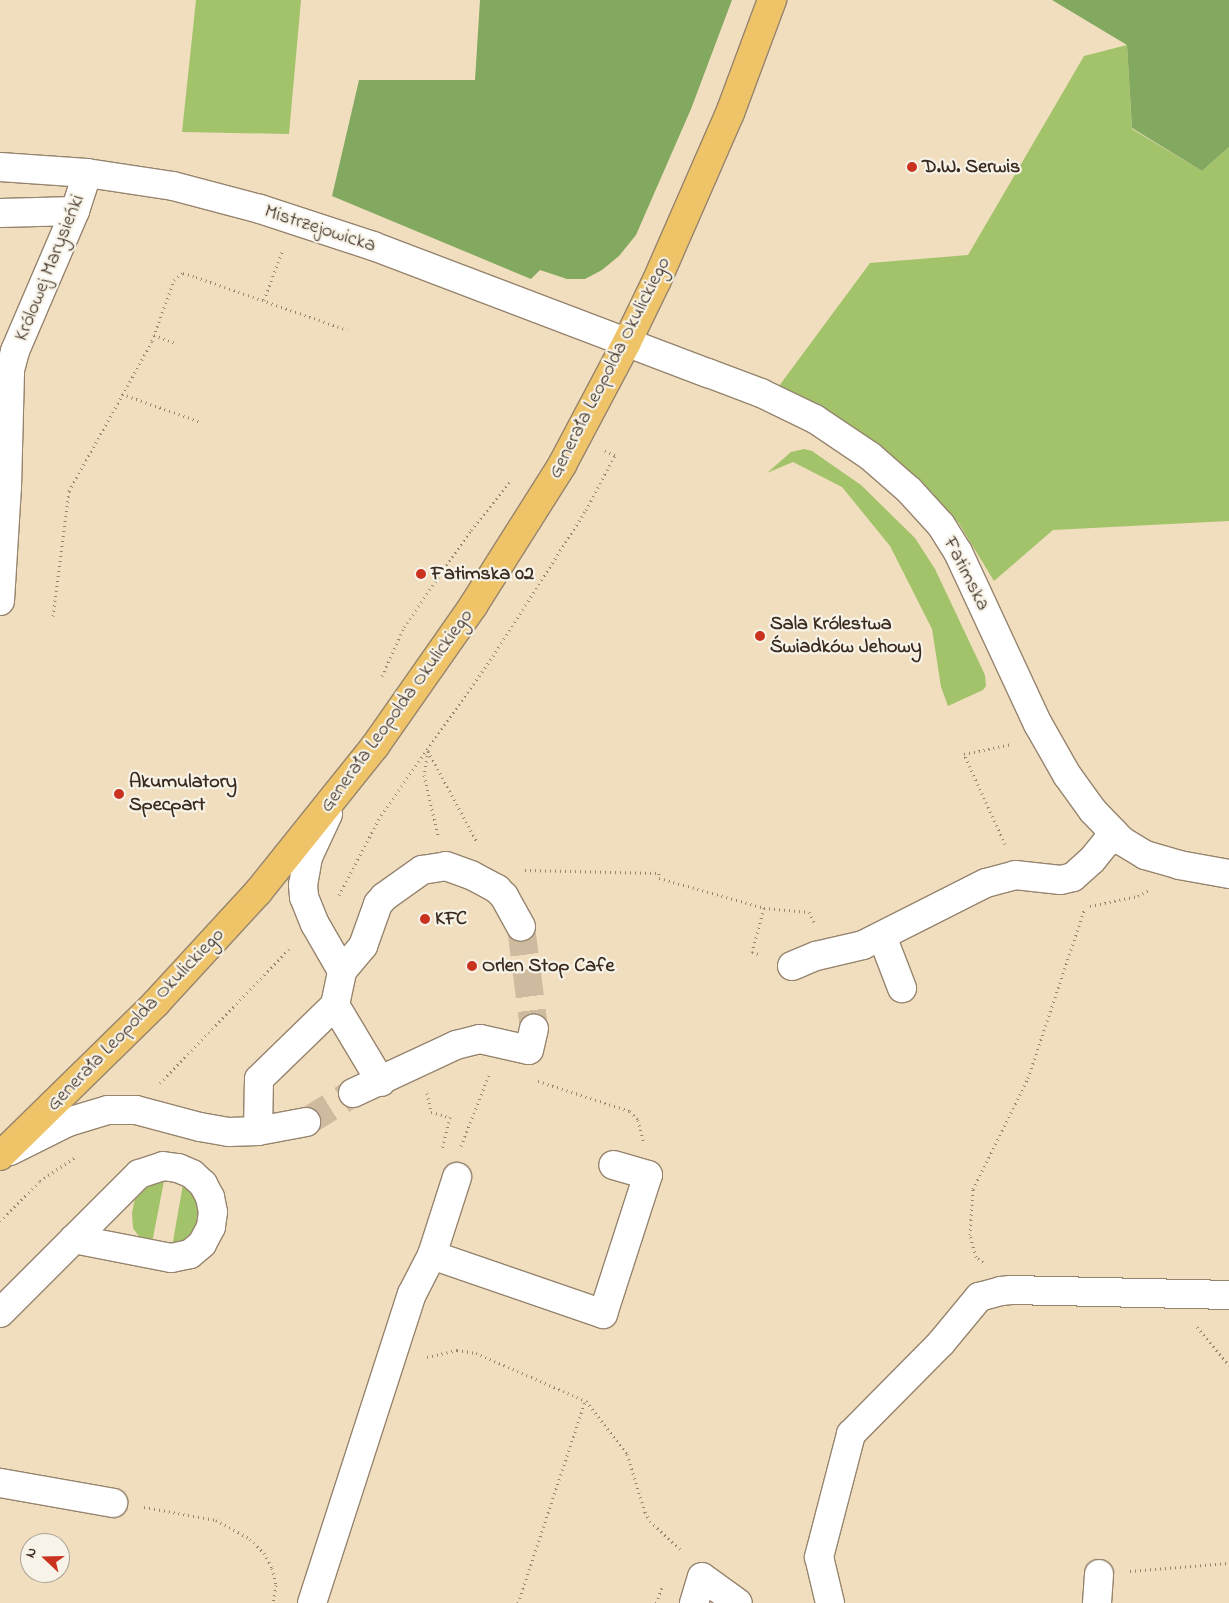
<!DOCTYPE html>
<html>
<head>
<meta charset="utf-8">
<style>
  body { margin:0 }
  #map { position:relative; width:1229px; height:1603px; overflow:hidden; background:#f1debf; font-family:"Indie Flower",sans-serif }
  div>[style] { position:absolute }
  .green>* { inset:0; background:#a3c36b }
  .forest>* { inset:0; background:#82a95f }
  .minor-tunnel>* { height:28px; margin-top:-14px; transform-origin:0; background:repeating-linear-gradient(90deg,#cdba9f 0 28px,transparent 0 42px) }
  .path>* { height:3px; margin-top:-1.5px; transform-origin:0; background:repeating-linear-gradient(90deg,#96846e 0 1px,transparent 0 5px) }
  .roads { filter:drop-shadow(1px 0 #96846e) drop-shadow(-1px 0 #96846e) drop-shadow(0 1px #96846e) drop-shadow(0 -1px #96846e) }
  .minor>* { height:28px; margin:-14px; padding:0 14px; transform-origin:14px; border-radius:14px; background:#fff }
  .major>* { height:28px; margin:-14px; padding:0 14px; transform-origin:14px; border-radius:14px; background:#efc469 }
  .dots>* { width:14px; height:14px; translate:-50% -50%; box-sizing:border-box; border:2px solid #f7f3e8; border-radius:50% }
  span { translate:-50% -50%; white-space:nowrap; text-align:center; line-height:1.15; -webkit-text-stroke:4.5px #f7f3e8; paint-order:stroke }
  .poi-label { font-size:20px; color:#3b2a1e; font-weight:700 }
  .left { translate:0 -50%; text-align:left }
  .street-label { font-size:20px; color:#3b2a1e }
  .north { position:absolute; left:20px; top:1533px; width:50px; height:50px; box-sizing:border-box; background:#f7f3e8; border:1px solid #aca397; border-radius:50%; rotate:291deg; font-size:14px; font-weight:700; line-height:20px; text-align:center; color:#3b2a1e }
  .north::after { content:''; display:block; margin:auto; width:18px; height:22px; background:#c8321e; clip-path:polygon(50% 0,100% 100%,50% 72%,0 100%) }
</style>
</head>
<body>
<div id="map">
  <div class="green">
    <i style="clip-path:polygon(196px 0,301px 0,289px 134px,182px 132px)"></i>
    <i style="clip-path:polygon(1127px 45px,1132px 129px,1202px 171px,1229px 147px,1229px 521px,1053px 530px,994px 581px,958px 522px,848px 425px,779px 386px,870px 263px,968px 255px,1084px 56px)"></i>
    <i style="clip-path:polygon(804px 449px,812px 451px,861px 485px,915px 538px,935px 569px,985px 675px,986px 686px,983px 690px,948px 706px,941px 687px,932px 629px,890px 546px,842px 487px,793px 462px,767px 473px,791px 452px)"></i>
    <i style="clip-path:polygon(159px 1179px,164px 1181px,152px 1243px,142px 1241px,133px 1228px,132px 1213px,135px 1198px,144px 1186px)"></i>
    <i style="clip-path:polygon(183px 1184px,191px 1187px,203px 1210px,192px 1239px,172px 1247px)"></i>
  </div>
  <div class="forest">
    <i style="clip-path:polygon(480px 0,732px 0,691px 109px,636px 235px,619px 256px,602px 270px,585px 279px,567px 279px,540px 270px,531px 279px,332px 196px,359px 80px,475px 80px)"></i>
    <i style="clip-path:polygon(1052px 0,1229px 0,1229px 147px,1202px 171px,1132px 128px,1127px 45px)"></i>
  </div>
  <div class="minor-tunnel">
    <i style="left:521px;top:927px;width:103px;rotate:82.7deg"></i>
    <i style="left:306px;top:1122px;width:55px;rotate:-31.7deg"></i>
  </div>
  <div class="path">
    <i style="left:264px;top:300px;width:54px;rotate:-69.6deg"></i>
    <i style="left:154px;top:335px;width:22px;rotate:21deg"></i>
    <i style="left:122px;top:394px;width:81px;rotate:19.6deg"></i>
    <i style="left:53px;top:616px;width:126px;rotate:-82.7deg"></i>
    <i style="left:69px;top:491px;width:171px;rotate:-61deg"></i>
    <i style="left:152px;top:341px;width:65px;rotate:-70.2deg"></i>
    <i style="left:174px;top:280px;width:11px;rotate:-38deg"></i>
    <i style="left:183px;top:273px;width:14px;rotate:17deg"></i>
    <i style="left:196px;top:277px;width:160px;rotate:19.3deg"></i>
    <i style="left:382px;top:676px;width:54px;rotate:-65.8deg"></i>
    <i style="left:404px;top:627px;width:118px;rotate:-55.4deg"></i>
    <i style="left:471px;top:530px;width:62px;rotate:-50.9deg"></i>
    <i style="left:428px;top:751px;width:103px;rotate:61.7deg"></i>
    <i style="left:428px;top:751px;width:24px;rotate:99deg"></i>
    <i style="left:424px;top:775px;width:62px;rotate:76.9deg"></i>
    <i style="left:1005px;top:844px;width:99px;rotate:-114.5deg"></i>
    <i style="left:964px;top:754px;width:49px;rotate:-11.8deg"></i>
    <i style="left:525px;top:870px;width:134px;rotate:1.3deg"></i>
    <i style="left:659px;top:873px;width:5px;rotate:90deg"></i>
    <i style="left:659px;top:878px;width:109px;rotate:15.9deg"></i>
    <i style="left:764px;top:908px;width:46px;rotate:105.3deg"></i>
    <i style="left:752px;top:952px;width:9px;rotate:18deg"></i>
    <i style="left:339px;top:895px;width:90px;rotate:-62.3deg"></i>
    <i style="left:381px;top:815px;width:194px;rotate:-54.8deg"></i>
    <i style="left:493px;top:656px;width:173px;rotate:-57.5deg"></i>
    <i style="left:586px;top:510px;width:62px;rotate:-62.2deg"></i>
    <i style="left:615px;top:455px;width:11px;rotate:-158deg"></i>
    <i style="left:1090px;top:906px;width:49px;rotate:-11.8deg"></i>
    <i style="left:1138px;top:896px;width:13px;rotate:-29deg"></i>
    <i style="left:764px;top:908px;width:45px;rotate:5.1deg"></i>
    <i style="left:809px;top:912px;width:11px;rotate:63deg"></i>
    <i style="left:538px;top:1081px;width:97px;rotate:18.1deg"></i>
    <i style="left:630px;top:1111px;width:12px;rotate:48deg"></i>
    <i style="left:638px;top:1120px;width:21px;rotate:76deg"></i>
    <i style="left:160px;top:1083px;width:189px;rotate:-46.1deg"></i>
    <i style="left:427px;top:1093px;width:19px;rotate:78deg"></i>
    <i style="left:431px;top:1112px;width:20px;rotate:15deg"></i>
    <i style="left:450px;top:1117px;width:33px;rotate:104deg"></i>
    <i style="left:461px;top:1146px;width:76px;rotate:-68.5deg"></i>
    <i style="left:0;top:1221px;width:57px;rotate:-45deg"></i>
    <i style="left:40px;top:1181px;width:42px;rotate:-34.4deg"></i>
    <i style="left:983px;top:1262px;width:9px;rotate:-144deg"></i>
    <i style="left:976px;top:1257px;width:23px;rotate:-105deg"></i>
    <i style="left:970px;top:1235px;width:46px;rotate:-86.3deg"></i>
    <i style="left:973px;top:1189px;width:124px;rotate:-63.6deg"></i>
    <i style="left:1028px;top:1078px;width:179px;rotate:-71.5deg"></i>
    <i style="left:1197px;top:1327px;width:50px;rotate:49.9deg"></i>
    <i style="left:427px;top:1357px;width:31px;rotate:-13deg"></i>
    <i style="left:457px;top:1350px;width:19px;rotate:9deg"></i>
    <i style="left:476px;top:1353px;width:120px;rotate:23.6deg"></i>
    <i style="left:586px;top:1401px;width:67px;rotate:52.3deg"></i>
    <i style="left:627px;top:1454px;width:61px;rotate:72.8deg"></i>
    <i style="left:645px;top:1512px;width:10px;rotate:61deg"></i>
    <i style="left:650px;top:1521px;width:45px;rotate:43.2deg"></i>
    <i style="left:144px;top:1507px;width:73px;rotate:10.2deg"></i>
    <i style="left:216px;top:1520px;width:39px;rotate:29deg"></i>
    <i style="left:250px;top:1539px;width:20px;rotate:45deg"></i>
    <i style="left:264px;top:1553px;width:17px;rotate:62deg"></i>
    <i style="left:272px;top:1568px;width:17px;rotate:77deg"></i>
    <i style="left:276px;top:1585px;width:18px;rotate:99deg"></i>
    <i style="left:1130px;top:1571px;width:99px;rotate:-4.6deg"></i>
    <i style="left:518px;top:1603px;width:212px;rotate:-71.6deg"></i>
    <i style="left:656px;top:1603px;width:19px;rotate:-69deg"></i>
  </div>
  <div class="roads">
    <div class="minor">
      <i style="left:0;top:167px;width:87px;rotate:3.9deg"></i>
      <i style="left:87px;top:173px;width:87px;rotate:8.6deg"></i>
      <i style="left:173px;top:186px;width:90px;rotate:14.8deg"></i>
      <i style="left:260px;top:209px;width:119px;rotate:18.1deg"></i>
      <i style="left:373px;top:246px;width:358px;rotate:20.8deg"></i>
      <i style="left:708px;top:373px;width:57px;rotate:20.7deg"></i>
      <i style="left:761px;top:393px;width:60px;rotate:25.7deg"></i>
      <i style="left:815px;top:419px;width:66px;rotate:33.9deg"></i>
      <i style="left:870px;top:456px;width:52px;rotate:41.1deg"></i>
      <i style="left:909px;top:490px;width:47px;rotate:47.6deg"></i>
      <i style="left:941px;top:525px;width:32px;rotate:58deg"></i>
      <i style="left:958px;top:552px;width:190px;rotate:65.1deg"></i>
      <i style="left:1038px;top:724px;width:59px;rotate:60.4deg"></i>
      <i style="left:1067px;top:775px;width:44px;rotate:54.2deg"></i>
      <i style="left:1093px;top:811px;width:42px;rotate:46deg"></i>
      <i style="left:1122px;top:841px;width:27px;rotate:31deg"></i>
      <i style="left:1145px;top:855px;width:35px;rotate:16deg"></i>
      <i style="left:1179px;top:865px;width:51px;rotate:10.2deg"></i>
      <i style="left:0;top:213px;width:75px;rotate:-1.5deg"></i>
      <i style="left:0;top:601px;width:114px;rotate:-86.5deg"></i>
      <i style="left:7px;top:487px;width:117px;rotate:-88.5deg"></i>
      <i style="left:10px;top:370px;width:20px;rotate:-75deg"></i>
      <i style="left:15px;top:351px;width:152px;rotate:-66.8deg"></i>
      <i style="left:75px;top:211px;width:40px;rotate:-72deg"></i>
      <i style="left:328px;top:814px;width:47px;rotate:114.9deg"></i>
      <i style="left:308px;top:857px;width:28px;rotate:100deg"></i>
      <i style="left:303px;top:885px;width:12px;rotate:85deg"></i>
      <i style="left:304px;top:897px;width:29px;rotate:68deg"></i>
      <i style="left:315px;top:924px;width:54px;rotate:60.1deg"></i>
      <i style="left:882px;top:936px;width:56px;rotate:69deg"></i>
      <i style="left:792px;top:966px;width:26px;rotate:-23deg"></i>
      <i style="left:816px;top:956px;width:48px;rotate:-13.2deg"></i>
      <i style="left:863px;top:945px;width:138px;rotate:-26.8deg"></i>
      <i style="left:986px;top:883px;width:30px;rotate:-15deg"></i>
      <i style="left:1015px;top:875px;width:46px;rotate:6.2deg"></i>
      <i style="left:1061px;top:880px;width:12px;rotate:-14deg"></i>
      <i style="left:1073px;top:877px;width:25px;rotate:-42deg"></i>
      <i style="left:1092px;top:860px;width:35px;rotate:-51deg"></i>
      <i style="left:381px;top:1082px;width:90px;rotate:-120.9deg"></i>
      <i style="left:335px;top:1005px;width:35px;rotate:-78deg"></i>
      <i style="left:342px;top:971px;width:33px;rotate:-50deg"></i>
      <i style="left:363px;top:946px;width:45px;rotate:-70.3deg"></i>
      <i style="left:378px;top:904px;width:9px;rotate:-49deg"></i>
      <i style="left:384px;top:897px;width:47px;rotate:-35.4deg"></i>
      <i style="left:422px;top:870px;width:24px;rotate:-9deg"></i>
      <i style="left:446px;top:866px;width:27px;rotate:20deg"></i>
      <i style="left:471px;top:875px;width:30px;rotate:28deg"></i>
      <i style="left:497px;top:889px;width:10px;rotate:45deg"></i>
      <i style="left:504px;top:896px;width:35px;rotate:61deg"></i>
      <i style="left:353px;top:1093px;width:114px;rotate:-25deg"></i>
      <i style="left:456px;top:1045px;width:25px;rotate:-14deg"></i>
      <i style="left:480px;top:1039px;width:50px;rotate:12.7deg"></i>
      <i style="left:529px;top:1050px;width:22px;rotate:-77deg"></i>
      <i style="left:258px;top:1131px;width:52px;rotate:-88.9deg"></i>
      <i style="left:259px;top:1079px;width:106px;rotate:-44.2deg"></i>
      <i style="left:10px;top:1151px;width:65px;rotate:-26.6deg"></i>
      <i style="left:68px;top:1122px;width:42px;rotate:-16.7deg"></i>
      <i style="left:108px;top:1110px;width:28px"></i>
      <i style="left:136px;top:1110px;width:66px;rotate:14.9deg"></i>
      <i style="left:200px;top:1127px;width:29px;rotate:10deg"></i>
      <i style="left:229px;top:1132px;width:29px;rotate:-2deg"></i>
      <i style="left:258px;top:1131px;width:49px;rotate:-10.6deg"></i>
      <i style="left:163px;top:1166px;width:15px;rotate:8deg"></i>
      <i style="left:178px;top:1168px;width:15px;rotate:23deg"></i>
      <i style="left:192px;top:1174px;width:15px;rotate:42deg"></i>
      <i style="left:203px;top:1184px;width:15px;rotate:62deg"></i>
      <i style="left:210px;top:1197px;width:15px;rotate:79deg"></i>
      <i style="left:213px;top:1212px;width:15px;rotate:98deg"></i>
      <i style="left:211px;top:1227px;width:19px;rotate:118deg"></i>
      <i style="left:202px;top:1244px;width:16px;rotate:140deg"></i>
      <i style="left:190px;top:1254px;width:19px;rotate:168deg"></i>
      <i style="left:171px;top:1258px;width:99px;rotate:-168.9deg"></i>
      <i style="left:74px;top:1239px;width:92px;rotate:-45deg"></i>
      <i style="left:139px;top:1174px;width:25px;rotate:-18deg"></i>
      <i style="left:432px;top:1255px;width:82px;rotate:-72.2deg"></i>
      <i style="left:0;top:1313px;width:105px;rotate:-45deg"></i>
      <i style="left:0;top:1483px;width:115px;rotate:10deg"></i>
      <i style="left:312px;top:1603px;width:325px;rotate:-72.1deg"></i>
      <i style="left:412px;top:1294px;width:44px;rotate:-62.9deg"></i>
      <i style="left:432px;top:1255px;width:181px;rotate:19deg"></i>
      <i style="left:603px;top:1314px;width:146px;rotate:-72.1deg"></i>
      <i style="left:648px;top:1175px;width:36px;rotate:-164deg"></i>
      <i style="left:694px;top:1603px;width:27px;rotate:-73deg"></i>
      <i style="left:702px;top:1577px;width:44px;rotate:35.8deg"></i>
      <i style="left:830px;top:1603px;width:47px;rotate:-103.4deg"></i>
      <i style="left:819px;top:1557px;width:127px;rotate:-75.4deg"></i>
      <i style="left:851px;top:1434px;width:128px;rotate:-45.3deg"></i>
      <i style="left:941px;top:1343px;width:60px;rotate:-50.4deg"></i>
      <i style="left:979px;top:1297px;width:23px;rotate:-15deg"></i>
      <i style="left:1001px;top:1291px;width:10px;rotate:-6deg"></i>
      <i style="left:1011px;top:1290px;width:218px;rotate:1.3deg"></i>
      <i style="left:1097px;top:1603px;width:29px;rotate:-86deg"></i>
    </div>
    <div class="major">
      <i style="left:0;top:1156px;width:219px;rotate:-44.4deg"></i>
      <i style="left:156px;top:1003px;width:151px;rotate:-47.4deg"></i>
      <i style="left:258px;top:892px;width:187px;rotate:-51.3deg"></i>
      <i style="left:375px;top:746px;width:171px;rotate:-55deg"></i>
      <i style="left:473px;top:606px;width:167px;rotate:-57.7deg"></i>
      <i style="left:562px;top:465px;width:139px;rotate:-62.1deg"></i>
      <i style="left:627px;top:342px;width:69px;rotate:-64.2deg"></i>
      <i style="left:657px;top:280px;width:182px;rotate:-66.4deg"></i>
      <i style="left:730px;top:113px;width:121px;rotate:-69.6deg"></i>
    </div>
  </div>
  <div class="dots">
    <i style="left:912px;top:167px;background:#c8321e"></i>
    <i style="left:421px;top:574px;background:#c8321e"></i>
    <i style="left:760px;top:636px;background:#c8321e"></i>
    <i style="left:119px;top:794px;background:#c8321e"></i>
    <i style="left:425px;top:919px;background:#c8321e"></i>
    <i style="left:472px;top:966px;background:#c8321e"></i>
  </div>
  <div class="poi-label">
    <span class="left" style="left:922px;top:167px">D.W. Serwis</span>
    <span class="left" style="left:431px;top:574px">Fatimska 02</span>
    <span class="left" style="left:770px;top:636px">Sala Królestwa<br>Świadków Jehowy</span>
    <span class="left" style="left:129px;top:794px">Akumulatory<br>Specpart</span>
    <span class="left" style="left:435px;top:919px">KFC</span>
    <span class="left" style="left:482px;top:966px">Orlen Stop Cafe</span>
  </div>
  <div class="street-label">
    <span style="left:320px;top:229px;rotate:18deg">Mistrzejowicka</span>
    <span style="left:50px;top:268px;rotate:-68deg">Królowej Marysieńki</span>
    <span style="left:610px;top:368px;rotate:-63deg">Generała Leopolda Okulickiego</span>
    <span style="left:966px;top:574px;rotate:63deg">Fatimska</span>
    <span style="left:397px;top:711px;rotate:-54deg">Generała Leopolda Okulickiego</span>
    <span style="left:136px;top:1020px;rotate:-46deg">Generała Leopolda Okulickiego</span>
  </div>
  <div class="north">N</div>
</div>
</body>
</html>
